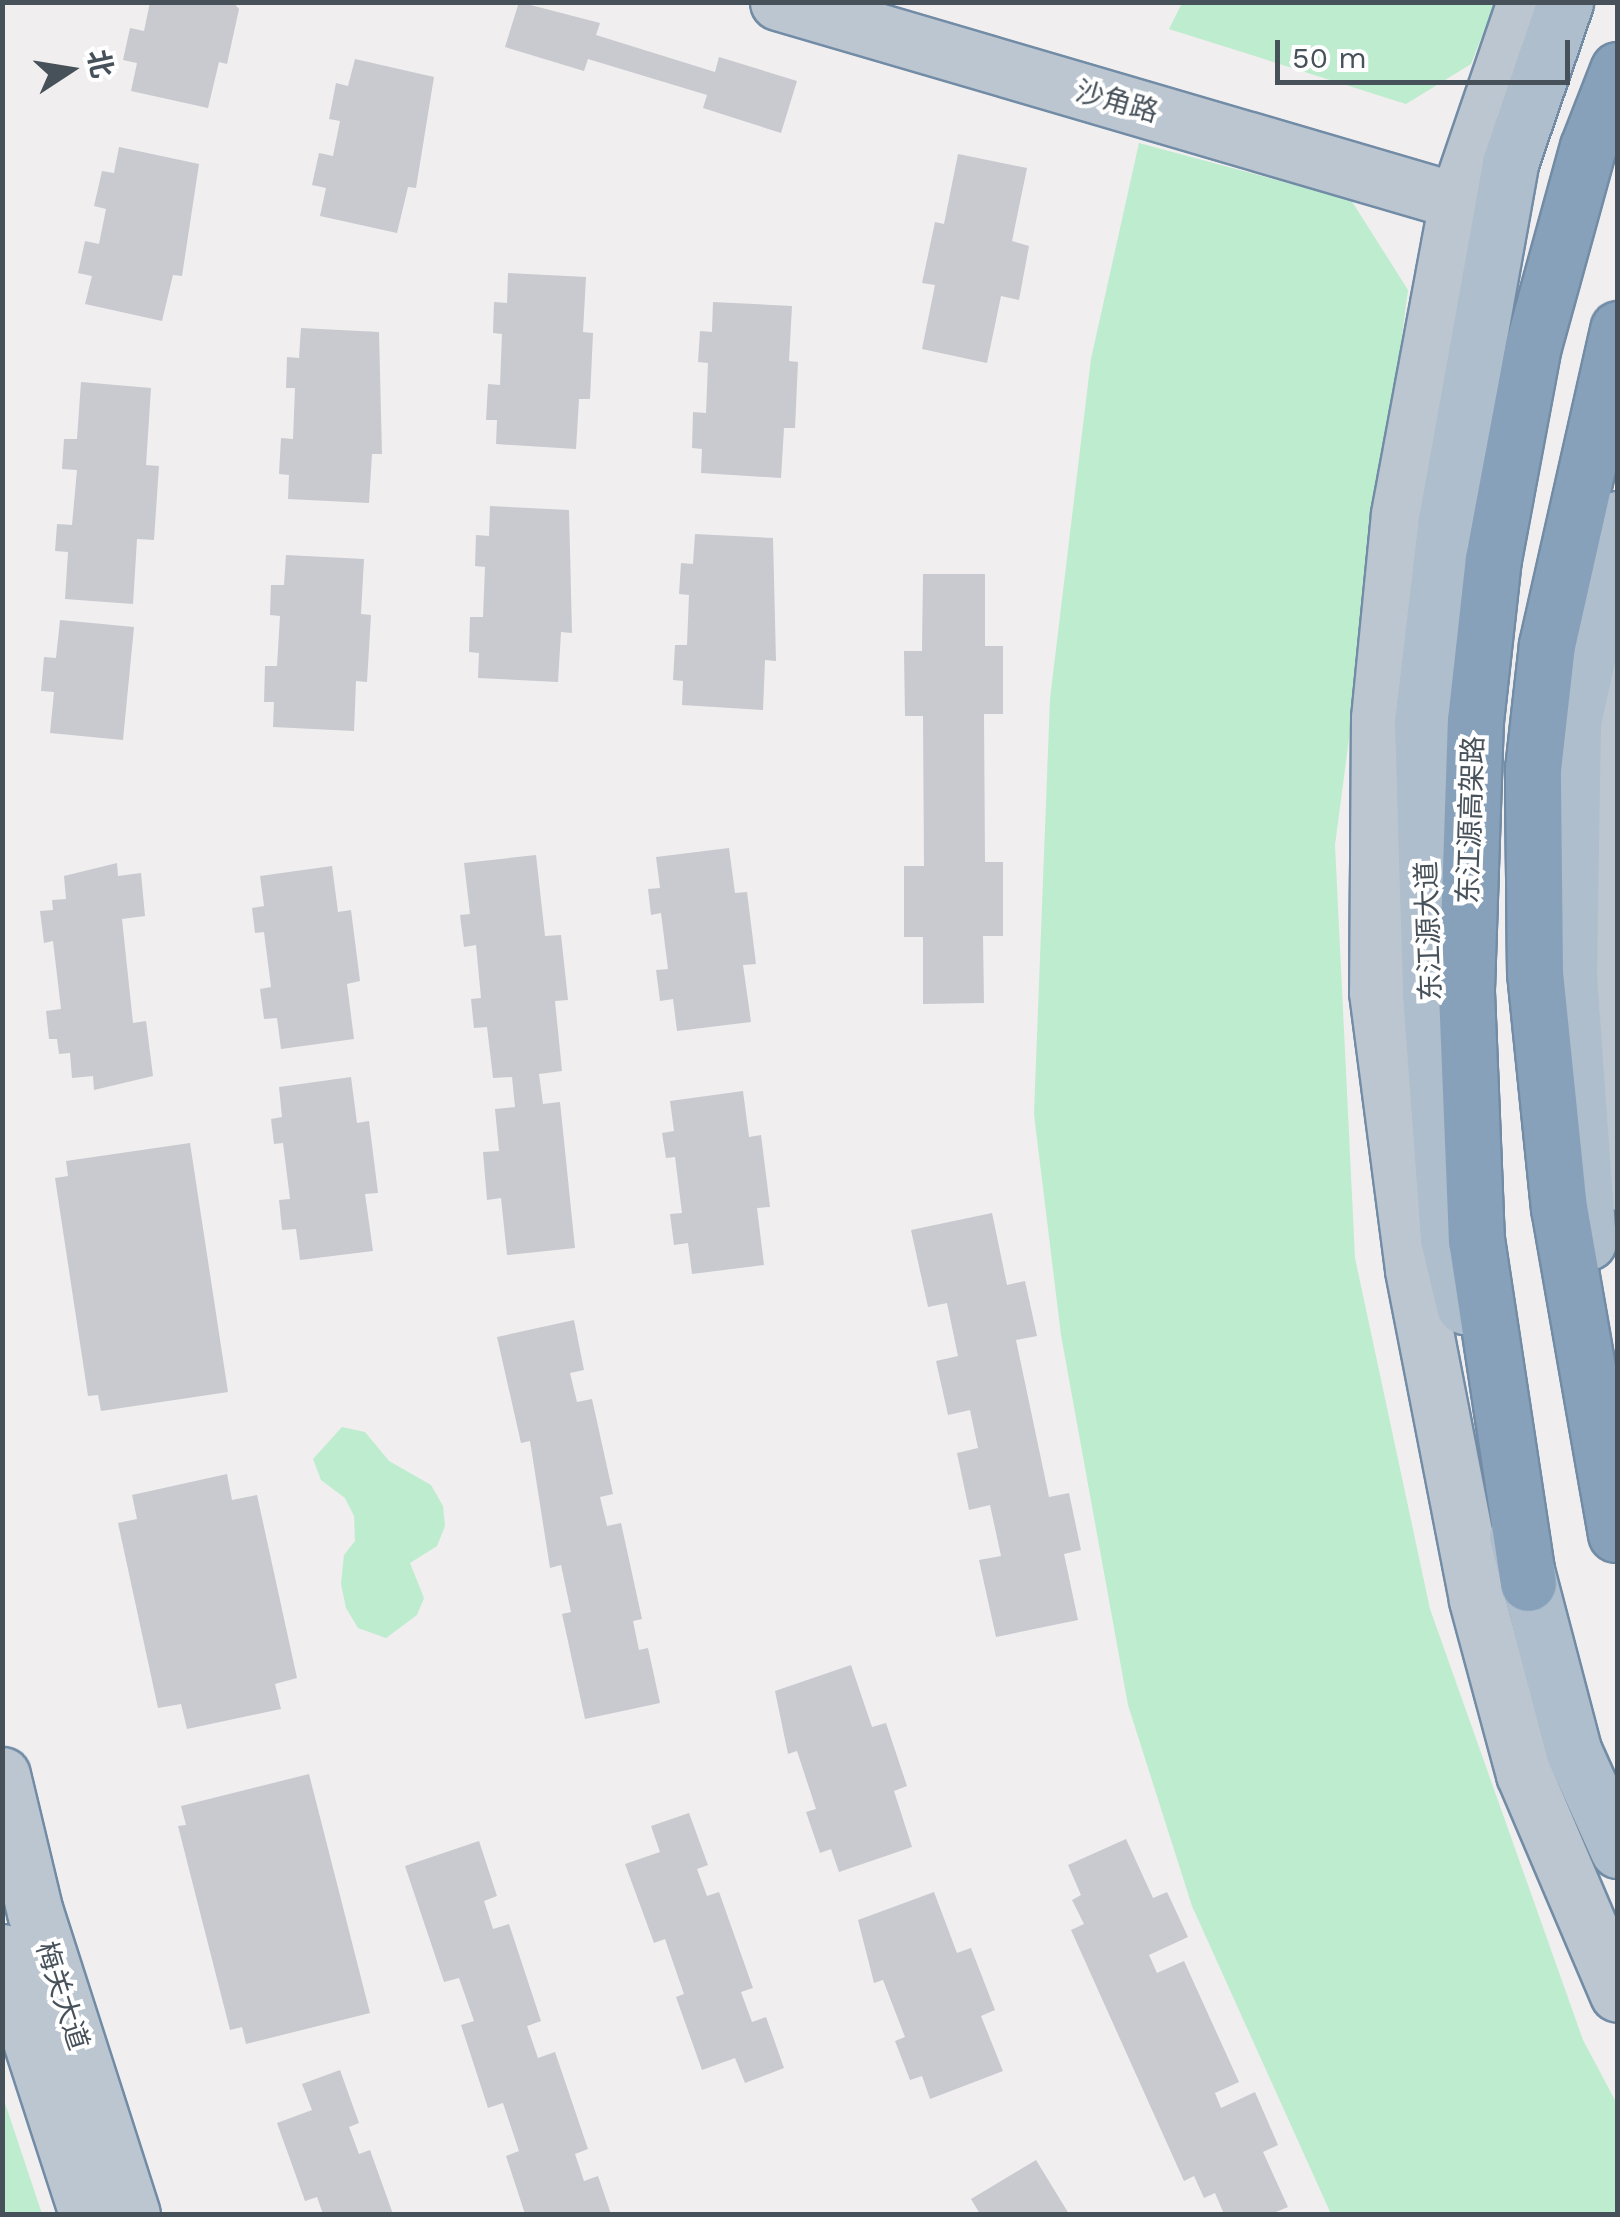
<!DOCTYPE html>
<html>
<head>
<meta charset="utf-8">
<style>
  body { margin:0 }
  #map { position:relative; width:1620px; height:2217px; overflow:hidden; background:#f0eeee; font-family:"Work Sans","Noto Sans SC",sans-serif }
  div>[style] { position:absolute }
  .green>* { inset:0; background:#bdeccf }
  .building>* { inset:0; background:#c8cad0 }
  .roads { filter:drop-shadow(2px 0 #728ca6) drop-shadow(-2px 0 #728ca6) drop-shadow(0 2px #728ca6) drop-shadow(0 -2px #728ca6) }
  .secondary>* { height:55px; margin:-27.5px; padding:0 27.5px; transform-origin:27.5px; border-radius:27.5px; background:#bcc6d1 }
  .primary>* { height:55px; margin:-27.5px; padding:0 27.5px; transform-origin:27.5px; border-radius:27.5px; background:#aebecc }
  .highway>* { height:55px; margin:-27.5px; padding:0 27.5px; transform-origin:27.5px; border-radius:27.5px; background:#87a1bb }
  span { translate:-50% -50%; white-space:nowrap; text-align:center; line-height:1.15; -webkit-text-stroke:8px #fff; paint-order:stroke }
  .street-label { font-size:28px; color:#47515a }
  .frame { position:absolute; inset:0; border:5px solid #47515a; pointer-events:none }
  .north { position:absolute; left:20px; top:20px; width:100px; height:100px; -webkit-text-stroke:8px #fff; paint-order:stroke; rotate:78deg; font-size:28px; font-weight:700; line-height:40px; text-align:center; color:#47515a }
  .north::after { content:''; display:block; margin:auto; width:35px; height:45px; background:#47515a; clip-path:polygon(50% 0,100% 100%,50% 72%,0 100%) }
  .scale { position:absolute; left:1275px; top:40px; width:295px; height:45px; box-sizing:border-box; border:5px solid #47515a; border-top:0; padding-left:12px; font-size:30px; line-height:35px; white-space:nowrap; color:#47515a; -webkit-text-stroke:8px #fff; paint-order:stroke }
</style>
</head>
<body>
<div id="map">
  <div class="green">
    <i style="clip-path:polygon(1182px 3px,1182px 2px,1495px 3px,1471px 64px,1406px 104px,1169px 29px)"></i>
    <i style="clip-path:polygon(1139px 143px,1351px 200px,1408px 290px,1335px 845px,1355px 1258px,1430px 1609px,1583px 2040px,1617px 2104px,1617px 2214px,1331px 2214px,1192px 1906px,1128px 1705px,1061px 1335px,1034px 1114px,1050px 699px,1091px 359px)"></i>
    <i style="clip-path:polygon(342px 1427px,365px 1432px,389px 1461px,431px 1485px,443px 1506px,445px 1526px,437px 1546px,410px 1563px,424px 1598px,417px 1615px,386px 1638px,358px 1628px,346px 1608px,341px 1584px,344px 1555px,355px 1541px,354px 1516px,345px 1498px,321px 1480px,313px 1459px)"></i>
    <i style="clip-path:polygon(2px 2097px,3px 2097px,42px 2214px,3px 2214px)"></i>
  </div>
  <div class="building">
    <i style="clip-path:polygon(150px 2px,233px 2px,239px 9px,227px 64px,219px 62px,208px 108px,131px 91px,137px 63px,123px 60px,130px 28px,144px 31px)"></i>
    <i style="clip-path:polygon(519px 2px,600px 23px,596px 35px,715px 72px,719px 57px,797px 81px,781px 133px,703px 108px,707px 95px,588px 59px,584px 71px,505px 47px)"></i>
    <i style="clip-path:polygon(355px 59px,434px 77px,416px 188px,408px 187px,397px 233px,320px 216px,326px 188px,312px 185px,319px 153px,333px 156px,340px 121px,329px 119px,336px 83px,348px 86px)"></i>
    <i style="clip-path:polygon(119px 147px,199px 164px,182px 276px,173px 275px,162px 321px,85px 304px,92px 276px,78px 273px,85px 241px,99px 244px,106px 209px,94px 206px,102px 171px,114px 173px)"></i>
    <i style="clip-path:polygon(958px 154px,1027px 168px,1012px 241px,1029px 246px,1019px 300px,1001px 296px,987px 363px,922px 349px,935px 285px,922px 283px,935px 222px,944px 224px)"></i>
    <i style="clip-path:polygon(508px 273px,586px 277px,583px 332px,593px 333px,590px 399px,579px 399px,576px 449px,496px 444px,497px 420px,486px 420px,488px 384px,500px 385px,502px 334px,493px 333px,494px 302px,507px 303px)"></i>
    <i style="clip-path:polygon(713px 302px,792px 306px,789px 361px,798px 362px,795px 428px,784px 428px,781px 478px,701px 473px,702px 449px,692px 448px,693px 412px,706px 413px,708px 363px,698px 362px,700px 331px,712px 332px)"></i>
    <i style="clip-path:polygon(301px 328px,379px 332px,382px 454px,372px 454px,369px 503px,288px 499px,289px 475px,279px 474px,281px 438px,293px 439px,295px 388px,286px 388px,287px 357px,299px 358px)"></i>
    <i style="clip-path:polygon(81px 382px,151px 388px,146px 465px,159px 466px,154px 540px,137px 539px,133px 604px,65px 599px,68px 552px,55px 551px,57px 524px,72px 525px,77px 470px,62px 469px,64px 439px,77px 439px)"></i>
    <i style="clip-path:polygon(490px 506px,569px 510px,572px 633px,561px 632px,558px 682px,478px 678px,479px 653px,469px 652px,470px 617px,483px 617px,485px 567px,475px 566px,476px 535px,489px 536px)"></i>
    <i style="clip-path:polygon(695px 534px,773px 538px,776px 661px,765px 660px,763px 710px,682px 705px,683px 681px,673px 680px,675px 645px,687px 645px,689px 595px,679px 594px,681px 563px,693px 564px)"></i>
    <i style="clip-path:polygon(286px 555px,364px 559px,361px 614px,371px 615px,367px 682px,356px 681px,354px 731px,273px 727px,274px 702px,264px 702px,265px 666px,277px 666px,280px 616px,270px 615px,271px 585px,284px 585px)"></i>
    <i style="clip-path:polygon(923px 574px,985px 574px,985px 646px,1003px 646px,1003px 714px,984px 714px,985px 862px,1003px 862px,1003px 936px,983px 936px,984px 1003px,923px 1004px,923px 937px,904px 937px,904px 866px,924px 866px,923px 716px,905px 716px,904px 651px,922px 651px)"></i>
    <i style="clip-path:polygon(60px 620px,134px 627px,123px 740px,50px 733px,54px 692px,41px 691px,44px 657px,56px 658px)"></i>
    <i style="clip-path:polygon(729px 848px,735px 893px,747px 892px,756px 964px,743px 965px,751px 1022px,677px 1031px,673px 999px,660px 1001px,656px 970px,668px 969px,661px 913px,651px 915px,648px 889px,660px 888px,656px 857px)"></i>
    <i style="clip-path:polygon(536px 855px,545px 936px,561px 935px,568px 1000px,555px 1001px,562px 1071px,539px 1074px,543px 1104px,560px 1102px,575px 1248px,507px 1255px,501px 1198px,487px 1200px,483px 1152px,499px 1151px,495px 1109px,515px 1107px,512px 1077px,493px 1078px,487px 1027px,474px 1028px,471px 999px,481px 998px,476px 945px,464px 947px,460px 915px,470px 914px,464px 863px)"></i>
    <i style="clip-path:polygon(117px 863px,118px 876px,141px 873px,145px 916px,122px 919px,133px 1023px,146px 1021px,153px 1076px,94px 1090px,93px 1076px,72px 1078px,70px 1053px,59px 1054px,57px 1039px,49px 1039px,46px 1011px,61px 1009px,53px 941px,44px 943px,40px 911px,53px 910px,52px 900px,66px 899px,64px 876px)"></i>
    <i style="clip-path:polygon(332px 866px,338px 912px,351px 910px,360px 981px,347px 984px,354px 1039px,281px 1049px,277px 1018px,264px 1019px,260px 989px,271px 987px,264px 932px,255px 933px,252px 908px,264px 906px,260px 876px)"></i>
    <i style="clip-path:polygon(351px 1077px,357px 1123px,369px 1121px,378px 1193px,365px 1194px,373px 1251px,300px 1260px,296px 1229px,282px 1230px,279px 1200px,290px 1199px,283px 1143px,274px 1144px,271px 1119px,282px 1117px,279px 1087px)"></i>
    <i style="clip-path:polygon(743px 1091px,749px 1137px,761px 1135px,770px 1207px,757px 1208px,764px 1265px,692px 1274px,688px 1243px,674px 1245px,670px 1214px,682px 1213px,675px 1157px,666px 1158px,662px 1133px,674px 1131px,670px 1101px)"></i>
    <i style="clip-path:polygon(190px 1143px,228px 1392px,101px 1411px,98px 1395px,88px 1396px,55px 1178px,68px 1176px,66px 1161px)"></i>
    <i style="clip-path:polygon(992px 1213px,1007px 1285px,1025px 1281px,1037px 1336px,1016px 1340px,1049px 1497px,1069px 1493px,1081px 1550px,1064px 1554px,1078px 1620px,996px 1637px,979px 1560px,1001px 1556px,990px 1505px,969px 1510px,957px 1453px,978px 1448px,970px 1410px,948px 1415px,936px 1361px,958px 1356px,947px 1303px,928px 1307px,911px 1230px)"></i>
    <i style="clip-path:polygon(574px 1320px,584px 1370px,570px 1373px,577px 1402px,592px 1399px,613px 1494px,600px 1497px,607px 1526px,621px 1523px,642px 1619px,633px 1621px,639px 1650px,648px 1648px,660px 1703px,585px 1719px,562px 1614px,571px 1612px,561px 1565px,550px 1568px,530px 1441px,521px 1443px,497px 1337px)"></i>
    <i style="clip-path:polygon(227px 1474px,232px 1500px,257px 1495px,297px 1678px,275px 1684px,281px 1709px,187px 1729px,181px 1704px,158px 1708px,118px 1523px,137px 1519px,132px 1495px)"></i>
    <i style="clip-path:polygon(851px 1665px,872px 1727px,886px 1723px,907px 1786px,894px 1791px,912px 1847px,839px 1872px,831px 1849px,820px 1853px,806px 1812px,816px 1809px,797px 1751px,788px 1754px,775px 1691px)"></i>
    <i style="clip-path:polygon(309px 1774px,370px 2013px,246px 2044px,242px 2027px,230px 2030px,178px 1826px,186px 1825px,181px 1806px)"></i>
    <i style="clip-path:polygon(689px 1813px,708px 1865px,697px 1869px,707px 1896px,719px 1892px,753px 1988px,741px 1992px,752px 2022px,766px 2017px,784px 2068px,745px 2083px,735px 2058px,702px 2070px,676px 1997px,684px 1994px,665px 1939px,654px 1943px,625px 1864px,660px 1852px,651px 1826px)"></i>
    <i style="clip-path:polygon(1126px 1839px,1153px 1898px,1167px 1892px,1188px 1937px,1149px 1955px,1157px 1973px,1184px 1961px,1239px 2082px,1215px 2093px,1221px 2108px,1255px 2092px,1278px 2145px,1263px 2152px,1288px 2207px,1271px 2214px,1224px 2214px,1215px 2193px,1204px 2198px,1194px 2176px,1184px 2181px,1071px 1930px,1084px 1924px,1072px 1900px,1081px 1895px,1068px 1865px)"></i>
    <i style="clip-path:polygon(479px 1841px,497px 1896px,484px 1901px,493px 1929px,509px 1924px,541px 2021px,527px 2026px,538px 2058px,555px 2052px,588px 2149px,575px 2154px,584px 2181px,598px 2176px,611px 2214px,525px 2214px,506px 2156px,519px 2151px,503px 2103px,488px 2108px,461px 2025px,474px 2021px,459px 1978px,444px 1982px,405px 1866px)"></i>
    <i style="clip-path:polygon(934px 1892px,957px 1953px,971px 1948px,995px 2010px,981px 2016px,1003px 2071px,930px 2099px,922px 2076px,910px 2080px,895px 2041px,905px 2037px,883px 1980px,874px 1983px,858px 1920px)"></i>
    <i style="clip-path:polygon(340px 2070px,359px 2123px,349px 2127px,359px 2154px,370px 2150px,393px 2214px,323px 2214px,317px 2197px,305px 2201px,277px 2123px,312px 2110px,302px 2084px)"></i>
    <i style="clip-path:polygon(1036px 2160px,1069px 2214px,980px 2214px,971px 2199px)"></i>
  </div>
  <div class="roads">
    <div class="secondary">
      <i style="left:778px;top:2px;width:708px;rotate:16.33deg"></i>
      <i style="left:1525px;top:2px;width:210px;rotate:108.9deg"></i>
      <i style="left:1457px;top:201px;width:318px;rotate:100.5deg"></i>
      <i style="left:1399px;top:514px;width:205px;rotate:95.6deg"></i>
      <i style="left:1379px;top:718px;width:274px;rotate:90.4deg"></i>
      <i style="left:1377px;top:992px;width:280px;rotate:82.6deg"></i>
      <i style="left:1413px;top:1270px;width:336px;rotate:79deg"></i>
      <i style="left:1477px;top:1600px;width:180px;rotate:74.9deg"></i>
      <i style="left:1524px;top:1774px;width:239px;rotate:66.9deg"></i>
      <i style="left:1618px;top:688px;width:50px;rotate:101.5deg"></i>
      <i style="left:1608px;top:737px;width:445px;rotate:88.7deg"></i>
      <i style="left:2px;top:1775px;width:141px;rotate:76.5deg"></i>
      <i style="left:35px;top:1912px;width:317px;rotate:72.2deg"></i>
      <i style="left:2px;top:1952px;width:275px;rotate:72deg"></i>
    </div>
    <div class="primary">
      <i style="left:1588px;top:1242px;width:268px;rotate:-94.1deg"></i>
      <i style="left:1569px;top:975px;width:253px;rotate:-89.1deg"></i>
      <i style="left:1573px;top:722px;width:208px;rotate:-77.5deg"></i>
      <i style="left:1464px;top:1306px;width:70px;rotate:-103.2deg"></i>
      <i style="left:1448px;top:1238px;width:248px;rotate:-94.2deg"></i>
      <i style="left:1430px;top:991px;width:268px;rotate:-91.7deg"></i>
      <i style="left:1422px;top:723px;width:204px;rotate:-83.3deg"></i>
      <i style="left:1446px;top:520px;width:363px;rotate:-79.8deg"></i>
      <i style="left:1510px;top:163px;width:170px;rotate:-71.1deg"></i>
      <i style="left:1517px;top:1536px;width:221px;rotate:75.3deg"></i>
      <i style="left:1573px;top:1750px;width:110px;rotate:65.8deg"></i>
    </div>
    <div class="highway">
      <i style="left:1616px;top:1534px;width:330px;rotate:-99.9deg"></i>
      <i style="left:1559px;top:1209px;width:237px;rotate:-95.8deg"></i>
      <i style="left:1535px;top:973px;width:204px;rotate:-90.6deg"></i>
      <i style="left:1533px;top:769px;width:125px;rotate:-83.6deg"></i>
      <i style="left:1547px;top:645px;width:324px;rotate:-77.3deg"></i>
      <i style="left:1528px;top:1583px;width:346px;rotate:-98.6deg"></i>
      <i style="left:1476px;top:1241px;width:252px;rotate:-92.3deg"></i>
      <i style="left:1466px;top:989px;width:268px;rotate:-88.1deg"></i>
      <i style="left:1475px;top:721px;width:163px;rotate:-83.7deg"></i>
      <i style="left:1493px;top:559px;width:217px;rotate:-79.4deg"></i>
      <i style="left:1533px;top:346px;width:206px;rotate:-74.6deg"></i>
      <i style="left:1588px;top:147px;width:83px;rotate:-68.7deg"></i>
    </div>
  </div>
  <div class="street-label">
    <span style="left:1117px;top:102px;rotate:16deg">沙角路</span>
    <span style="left:1471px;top:820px;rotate:-88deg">东江源高架路</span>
    <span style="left:1429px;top:931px;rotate:-92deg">东江源大道</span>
    <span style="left:62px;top:1996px;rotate:72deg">梅关大道</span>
  </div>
  <div class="frame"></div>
  <div class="north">北</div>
  <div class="scale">50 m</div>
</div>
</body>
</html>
